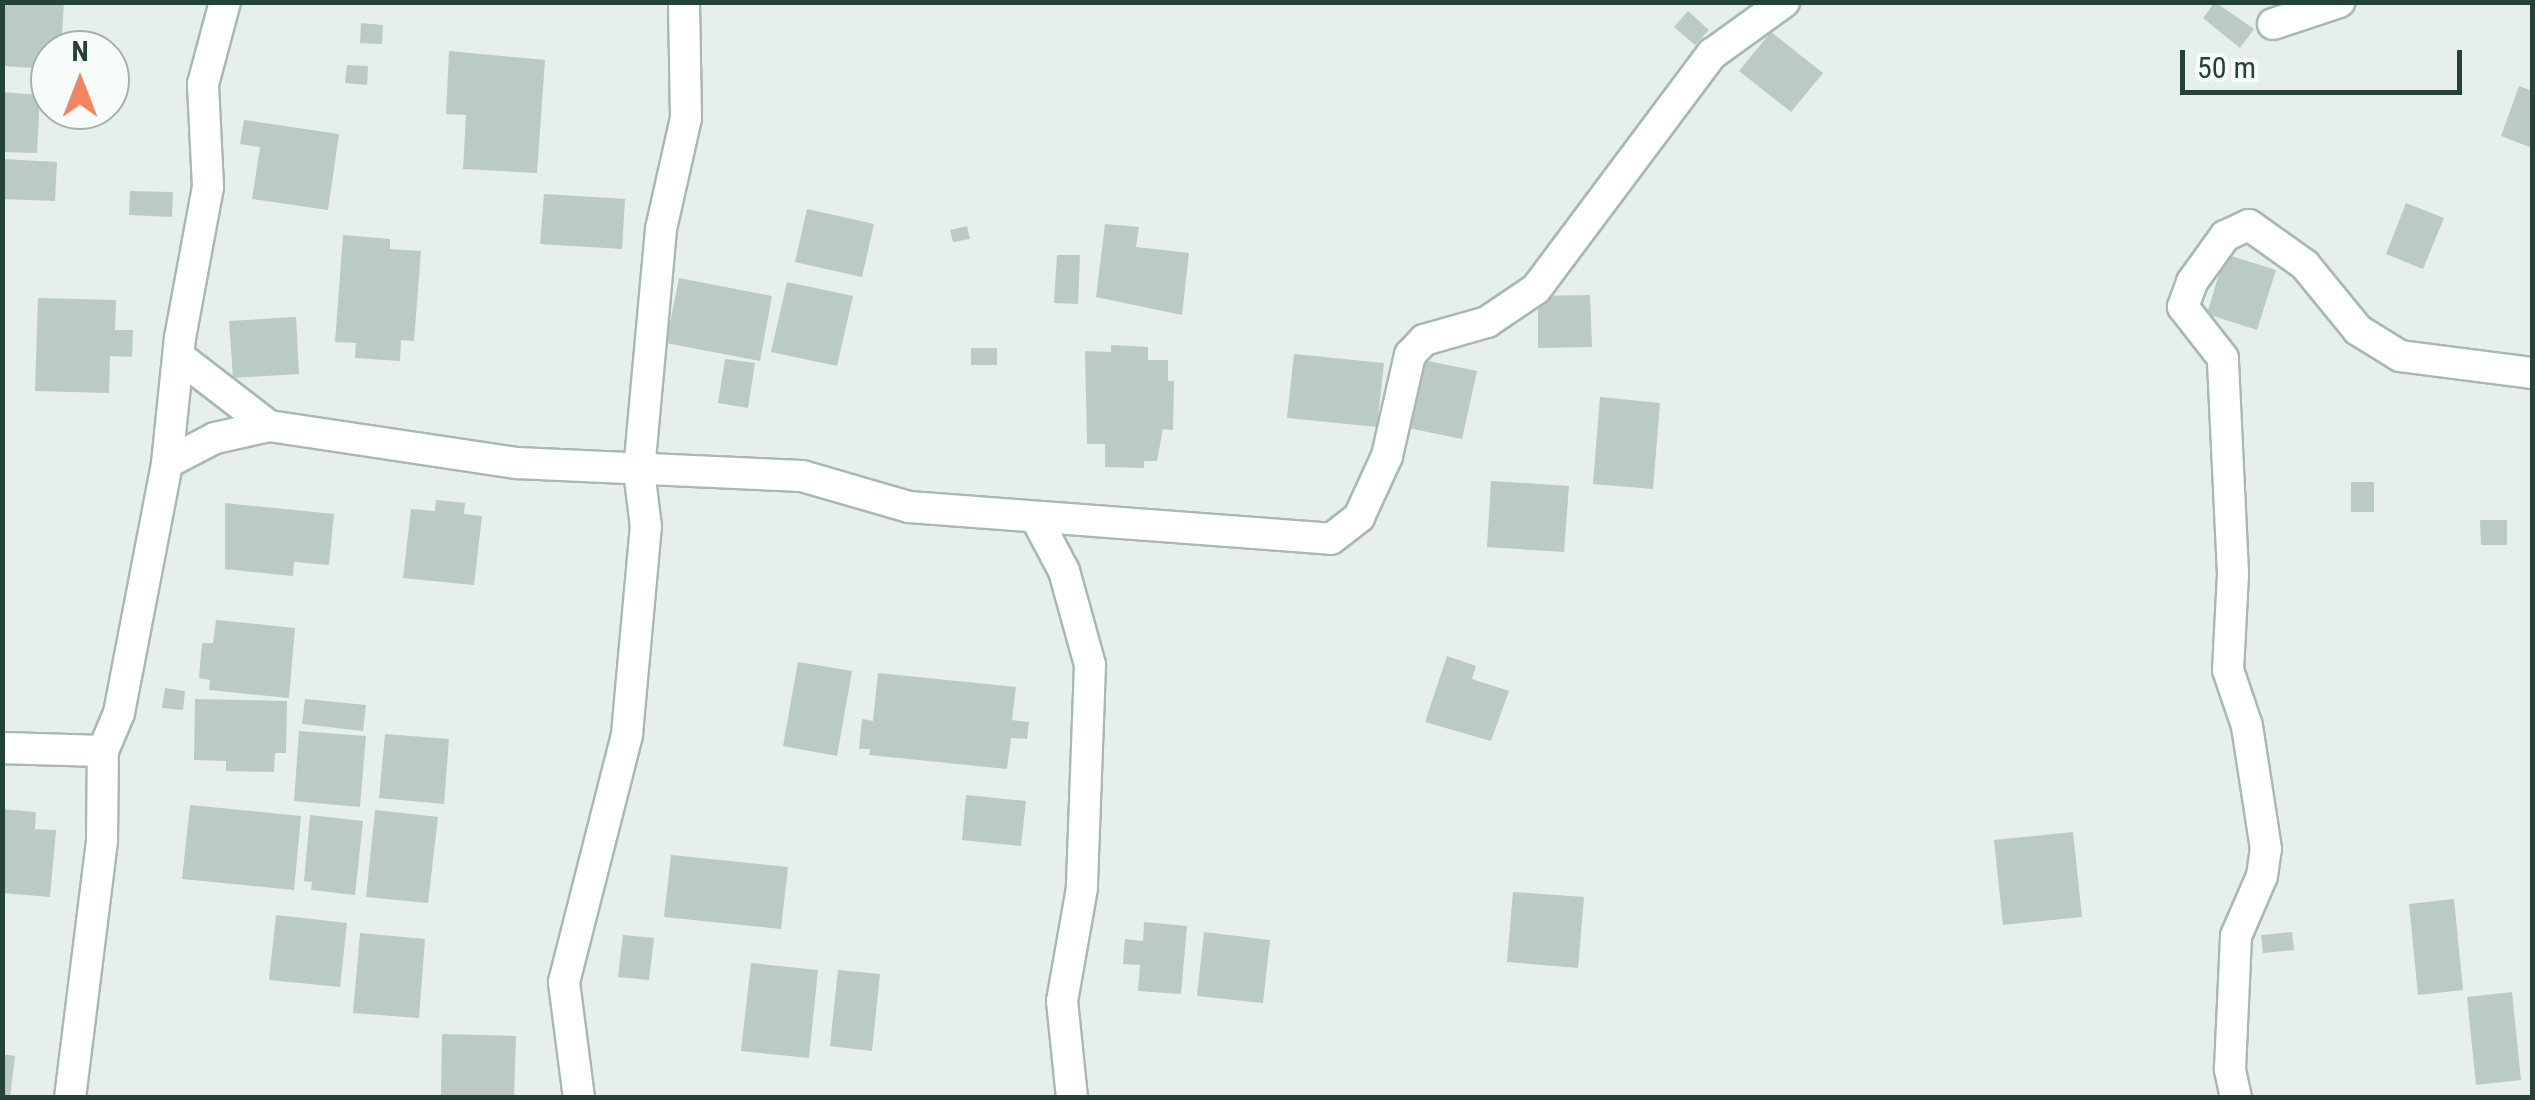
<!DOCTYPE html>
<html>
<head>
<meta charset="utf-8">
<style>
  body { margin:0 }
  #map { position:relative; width:2535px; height:1100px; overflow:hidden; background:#e6efeb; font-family:"Roboto Condensed",sans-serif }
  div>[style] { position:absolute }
  .building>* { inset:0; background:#bbcac4 }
  .roads { filter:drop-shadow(2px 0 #a8b8b2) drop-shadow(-2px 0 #a8b8b2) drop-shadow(0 2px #a8b8b2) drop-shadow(0 -2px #a8b8b2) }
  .street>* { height:30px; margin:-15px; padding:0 15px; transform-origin:15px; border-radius:15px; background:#fff }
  span { translate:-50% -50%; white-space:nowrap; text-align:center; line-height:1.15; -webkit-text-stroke:8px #f7fbf9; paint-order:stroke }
  .frame { position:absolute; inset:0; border:5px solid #24423a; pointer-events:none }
  .north { position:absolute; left:30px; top:30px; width:100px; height:100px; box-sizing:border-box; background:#f7fbf9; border:2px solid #a3b1ad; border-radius:50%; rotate:0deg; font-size:28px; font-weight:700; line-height:40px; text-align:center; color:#24423a }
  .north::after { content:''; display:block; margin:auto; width:35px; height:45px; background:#f4845f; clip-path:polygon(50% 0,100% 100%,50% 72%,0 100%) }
  .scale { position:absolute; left:2180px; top:50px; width:282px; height:45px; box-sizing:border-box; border:5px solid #24423a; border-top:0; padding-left:12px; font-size:30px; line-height:35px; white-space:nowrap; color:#24423a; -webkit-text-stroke:8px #f7fbf9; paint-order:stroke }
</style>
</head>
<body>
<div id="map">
  <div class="building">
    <i style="clip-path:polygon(2px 2px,64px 2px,61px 50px,50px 50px,50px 69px,2px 66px)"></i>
    <i style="clip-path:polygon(2215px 2px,2254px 29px,2240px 48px,2203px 18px)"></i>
    <i style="clip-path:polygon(1688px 11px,1709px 30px,1695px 45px,1674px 27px)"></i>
    <i style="clip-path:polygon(361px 23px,383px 25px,382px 44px,360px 43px)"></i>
    <i style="clip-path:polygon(1771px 32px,1823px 73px,1791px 112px,1739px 71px)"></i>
    <i style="clip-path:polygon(449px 51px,545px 60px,537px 173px,463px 169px,466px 115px,446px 114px)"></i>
    <i style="clip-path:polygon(347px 65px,368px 66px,367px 85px,345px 83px)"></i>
    <i style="clip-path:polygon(2519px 86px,2532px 91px,2532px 148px,2501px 136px)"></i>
    <i style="clip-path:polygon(2px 92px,40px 95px,37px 153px,2px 152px)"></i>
    <i style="clip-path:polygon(244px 120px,339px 134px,328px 210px,252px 199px,260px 147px,240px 144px)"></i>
    <i style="clip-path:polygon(2px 159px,57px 162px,55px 201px,2px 199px)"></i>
    <i style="clip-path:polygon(130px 191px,173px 192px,172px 217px,129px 215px)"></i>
    <i style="clip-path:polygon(544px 194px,625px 199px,622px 249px,540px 244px)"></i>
    <i style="clip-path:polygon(2406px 203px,2444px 218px,2423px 269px,2386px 254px)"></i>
    <i style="clip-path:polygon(807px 209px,874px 224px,862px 277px,795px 262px)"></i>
    <i style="clip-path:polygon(1105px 224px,1139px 227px,1136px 247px,1189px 253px,1182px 315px,1096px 297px)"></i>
    <i style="clip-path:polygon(967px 226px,970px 239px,953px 242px,950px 230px)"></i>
    <i style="clip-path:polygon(343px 235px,390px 239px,390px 249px,421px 251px,414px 341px,401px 340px,400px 361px,355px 358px,356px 343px,335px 342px)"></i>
    <i style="clip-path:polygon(2225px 254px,2276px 270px,2257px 330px,2207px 314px)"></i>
    <i style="clip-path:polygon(1057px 255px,1080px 255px,1078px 304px,1054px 303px)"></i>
    <i style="clip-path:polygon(679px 278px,772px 296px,760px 361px,666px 343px)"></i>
    <i style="clip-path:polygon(787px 282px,853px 296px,837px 366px,771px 352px)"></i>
    <i style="clip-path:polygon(1590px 295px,1592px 347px,1538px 348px,1538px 296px)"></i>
    <i style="clip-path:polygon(38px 298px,116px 300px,115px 330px,133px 330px,132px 357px,110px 356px,109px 393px,35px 391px)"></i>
    <i style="clip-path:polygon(296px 317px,299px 374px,233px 378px,229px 321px)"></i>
    <i style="clip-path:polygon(1111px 345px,1148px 347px,1148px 360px,1168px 360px,1168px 381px,1174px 381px,1173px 430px,1163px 429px,1157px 461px,1144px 461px,1144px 468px,1105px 467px,1105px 444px,1087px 444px,1085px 351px,1111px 352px)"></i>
    <i style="clip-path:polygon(971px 348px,997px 348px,997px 365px,971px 365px)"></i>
    <i style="clip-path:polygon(1294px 354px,1384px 363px,1377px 427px,1287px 418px)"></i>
    <i style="clip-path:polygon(725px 359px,755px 363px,748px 408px,718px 403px)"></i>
    <i style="clip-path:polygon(1423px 360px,1477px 371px,1462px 439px,1408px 428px)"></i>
    <i style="clip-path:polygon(1600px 397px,1660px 403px,1653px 489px,1593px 484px)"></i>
    <i style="clip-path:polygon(1491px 481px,1569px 486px,1564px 552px,1487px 547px)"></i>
    <i style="clip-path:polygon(2351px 482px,2374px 482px,2374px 512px,2351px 512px)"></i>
    <i style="clip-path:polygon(436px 500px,465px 503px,464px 514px,482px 516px,474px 585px,403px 578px,411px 509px,435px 511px)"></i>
    <i style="clip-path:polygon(225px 503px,334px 514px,329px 565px,294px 562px,293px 576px,225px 569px)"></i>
    <i style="clip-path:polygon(2480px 520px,2507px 520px,2507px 545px,2481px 545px)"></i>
    <i style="clip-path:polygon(216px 620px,295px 628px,289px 698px,209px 690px,210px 680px,199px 678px,202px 643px,213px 643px)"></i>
    <i style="clip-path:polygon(1447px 656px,1476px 666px,1472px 679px,1509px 691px,1491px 741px,1425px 722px)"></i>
    <i style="clip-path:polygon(798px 662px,852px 671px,837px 756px,783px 746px)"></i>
    <i style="clip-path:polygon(878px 673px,1016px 687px,1012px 720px,1029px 722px,1027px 739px,1011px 738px,1007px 769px,869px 755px,870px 749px,859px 749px,862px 719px,873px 721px)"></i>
    <i style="clip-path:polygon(165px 688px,185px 691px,183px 710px,162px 708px)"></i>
    <i style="clip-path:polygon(195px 699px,287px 701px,286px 753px,275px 753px,274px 772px,226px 771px,226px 761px,194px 760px)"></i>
    <i style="clip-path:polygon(305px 699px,366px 705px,363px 731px,302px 724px)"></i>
    <i style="clip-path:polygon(299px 731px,366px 736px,360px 807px,294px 801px)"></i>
    <i style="clip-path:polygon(385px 734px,449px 739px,444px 804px,379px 798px)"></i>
    <i style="clip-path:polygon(966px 795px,1026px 801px,1021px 846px,962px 840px)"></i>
    <i style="clip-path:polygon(190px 805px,301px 816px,294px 890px,182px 879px)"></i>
    <i style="clip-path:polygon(2px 809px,36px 812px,35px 829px,56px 830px,50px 897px,2px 893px)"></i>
    <i style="clip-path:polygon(375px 810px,438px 817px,428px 903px,366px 897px)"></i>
    <i style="clip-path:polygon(310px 815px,363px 821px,355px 895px,311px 890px,312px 882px,304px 881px)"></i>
    <i style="clip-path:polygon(2073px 832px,2082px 917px,2003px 925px,1994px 840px)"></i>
    <i style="clip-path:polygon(671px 855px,788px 867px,781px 929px,664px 917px)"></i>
    <i style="clip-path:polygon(1513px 892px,1584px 897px,1578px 968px,1507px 962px)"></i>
    <i style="clip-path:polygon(2454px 899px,2463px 990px,2418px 995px,2409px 904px)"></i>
    <i style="clip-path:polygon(276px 915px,347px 923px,340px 987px,269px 980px)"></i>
    <i style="clip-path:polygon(1144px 922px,1187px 926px,1181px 994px,1138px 991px,1140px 965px,1123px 964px,1125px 939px,1143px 941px)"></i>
    <i style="clip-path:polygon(1204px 932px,1270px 940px,1263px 1003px,1197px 996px)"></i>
    <i style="clip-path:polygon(2292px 932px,2294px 950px,2263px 953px,2261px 935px)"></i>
    <i style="clip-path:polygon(360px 933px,425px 939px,419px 1018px,353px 1013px)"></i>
    <i style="clip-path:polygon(623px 935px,654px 938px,649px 980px,618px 977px)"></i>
    <i style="clip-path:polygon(751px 963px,818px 970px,809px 1058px,741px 1051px)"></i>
    <i style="clip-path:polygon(838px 970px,880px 974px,872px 1051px,830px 1046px)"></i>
    <i style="clip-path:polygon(2512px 992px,2521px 1080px,2476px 1085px,2467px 997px)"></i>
    <i style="clip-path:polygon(442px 1034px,516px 1036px,514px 1098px,441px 1097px)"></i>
    <i style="clip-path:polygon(2px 1054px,15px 1056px,10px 1098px,2px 1098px)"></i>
  </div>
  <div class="roads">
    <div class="street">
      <i style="left:2273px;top:24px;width:70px;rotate:-18.4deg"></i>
      <i style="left:178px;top:356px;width:115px;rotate:37.6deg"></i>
      <i style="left:167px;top:463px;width:54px;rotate:-27.5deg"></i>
      <i style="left:215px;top:438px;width:55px;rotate:-12.5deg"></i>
      <i style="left:269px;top:426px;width:251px;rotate:8.5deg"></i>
      <i style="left:517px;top:463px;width:285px;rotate:2.6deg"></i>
      <i style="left:802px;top:476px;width:111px;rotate:16.2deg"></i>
      <i style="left:909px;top:507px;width:423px;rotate:4.3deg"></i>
      <i style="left:1331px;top:539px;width:36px;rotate:-38deg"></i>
      <i style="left:1359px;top:517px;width:67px;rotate:-65.3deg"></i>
      <i style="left:1387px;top:456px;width:104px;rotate:-77.2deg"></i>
      <i style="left:1410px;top:355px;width:21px;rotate:-47deg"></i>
      <i style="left:1424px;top:340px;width:66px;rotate:-15.9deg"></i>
      <i style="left:1487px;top:322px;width:59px;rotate:-34deg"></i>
      <i style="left:1536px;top:289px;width:294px;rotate:-53.2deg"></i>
      <i style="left:1712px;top:54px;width:89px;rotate:-35.8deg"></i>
      <i style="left:1037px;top:520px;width:58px;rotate:62.1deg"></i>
      <i style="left:1064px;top:571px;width:98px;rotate:74.5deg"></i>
      <i style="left:1090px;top:665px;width:223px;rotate:92.1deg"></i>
      <i style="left:1082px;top:888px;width:115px;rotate:100deg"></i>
      <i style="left:1062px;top:1001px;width:98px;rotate:84.1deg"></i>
      <i style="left:2px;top:748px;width:101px;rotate:1.7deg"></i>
      <i style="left:70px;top:1098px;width:260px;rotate:-82.9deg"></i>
      <i style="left:102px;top:840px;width:89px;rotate:-89.4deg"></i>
      <i style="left:103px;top:751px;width:41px;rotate:-67.2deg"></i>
      <i style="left:119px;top:713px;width:255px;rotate:-79.1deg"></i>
      <i style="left:167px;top:463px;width:126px;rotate:-84.1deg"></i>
      <i style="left:180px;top:338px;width:154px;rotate:-79.5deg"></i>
      <i style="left:208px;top:187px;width:103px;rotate:-92.8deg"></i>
      <i style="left:203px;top:84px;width:85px;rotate:-75deg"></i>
      <i style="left:579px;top:1098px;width:117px;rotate:-97.4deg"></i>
      <i style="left:564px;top:982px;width:256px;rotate:-75.7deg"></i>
      <i style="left:627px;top:734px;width:208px;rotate:-84.8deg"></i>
      <i style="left:646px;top:527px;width:56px;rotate:-97.1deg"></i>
      <i style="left:639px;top:471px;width:243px;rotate:-84.8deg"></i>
      <i style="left:661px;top:229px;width:114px;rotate:-77.3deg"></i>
      <i style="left:686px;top:118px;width:116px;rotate:-91deg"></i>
      <i style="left:2236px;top:1098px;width:30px;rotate:-102deg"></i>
      <i style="left:2230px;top:1069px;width:133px;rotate:-87.4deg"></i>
      <i style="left:2236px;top:936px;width:65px;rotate:-66.6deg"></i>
      <i style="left:2262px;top:876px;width:27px;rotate:-82deg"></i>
      <i style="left:2266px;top:849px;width:124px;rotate:-98.8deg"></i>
      <i style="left:2247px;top:726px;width:59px;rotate:-108.7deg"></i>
      <i style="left:2228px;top:670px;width:96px;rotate:-87deg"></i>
      <i style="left:2233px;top:574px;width:216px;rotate:-92.7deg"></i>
      <i style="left:2223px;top:358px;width:65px;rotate:-128.1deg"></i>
      <i style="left:2183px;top:307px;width:27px;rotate:-70deg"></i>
      <i style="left:2192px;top:282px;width:57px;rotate:-54.3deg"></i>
      <i style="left:2225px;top:236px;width:26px;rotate:-25deg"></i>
      <i style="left:2249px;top:225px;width:69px;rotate:35.5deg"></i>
      <i style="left:2305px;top:265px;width:84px;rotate:50.8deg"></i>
      <i style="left:2358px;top:330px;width:49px;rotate:31.8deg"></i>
      <i style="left:2400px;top:356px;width:133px;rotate:7.3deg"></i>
    </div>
  </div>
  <div class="frame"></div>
  <div class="north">N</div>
  <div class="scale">50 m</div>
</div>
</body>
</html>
